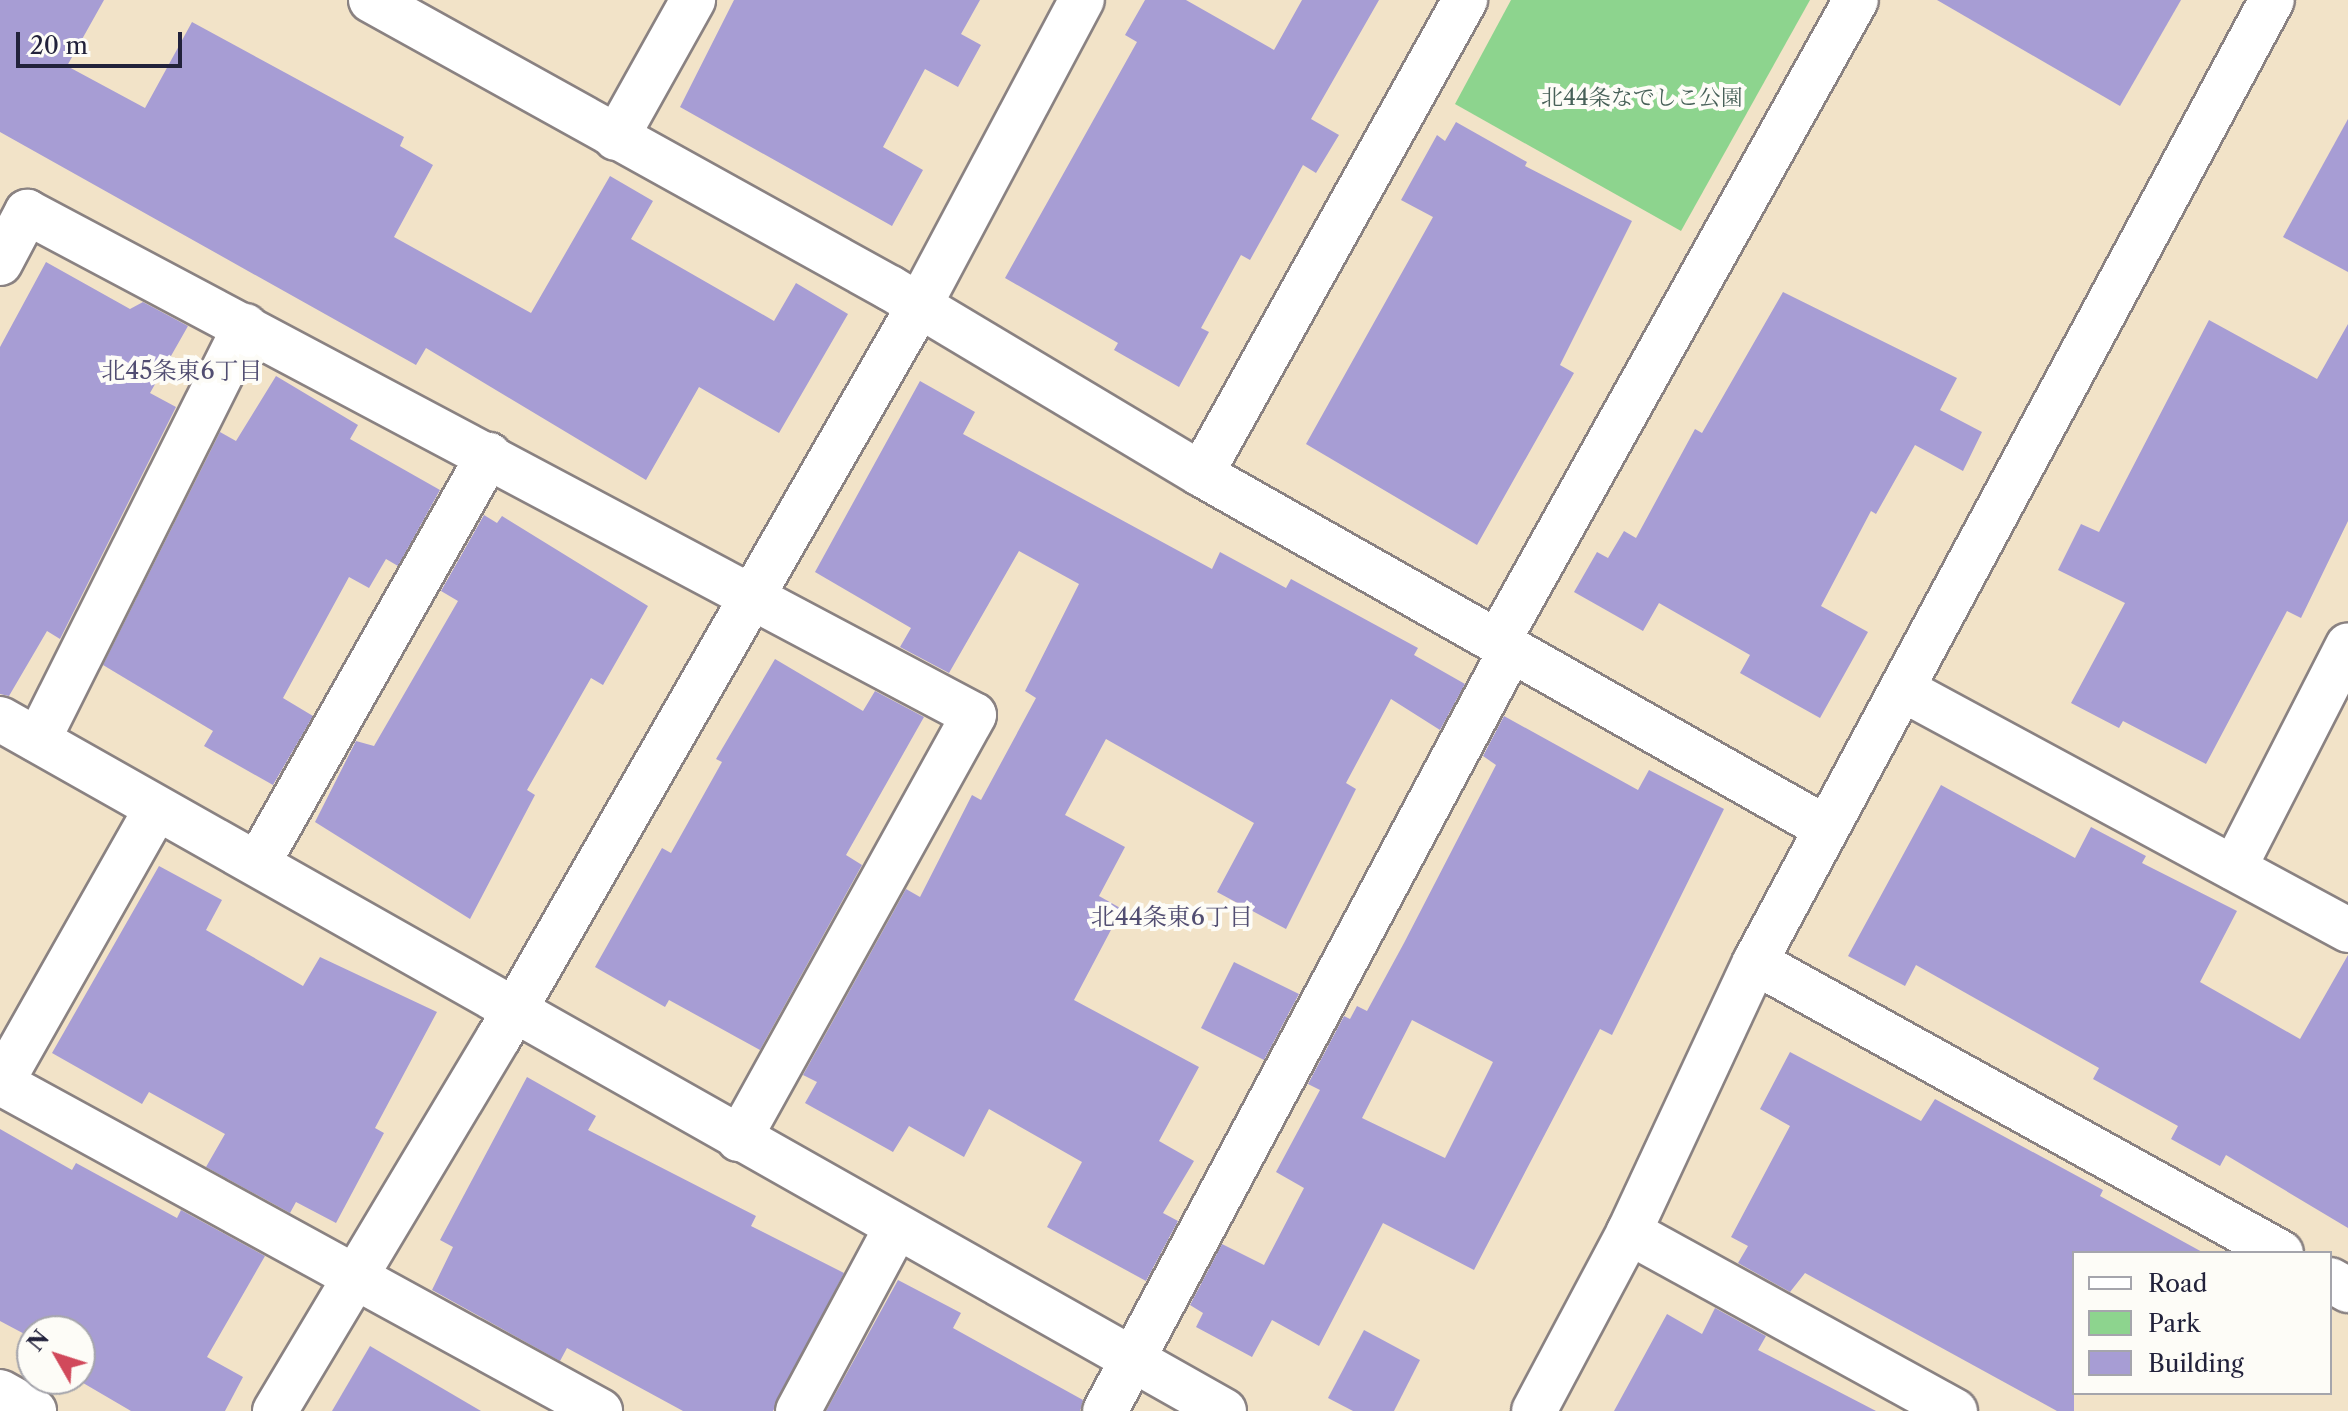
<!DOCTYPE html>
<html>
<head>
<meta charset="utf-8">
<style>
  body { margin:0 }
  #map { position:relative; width:2348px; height:1411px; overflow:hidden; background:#f2e3c8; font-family:"Libre Caslon Text","Noto Serif JP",serif }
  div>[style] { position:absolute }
  .green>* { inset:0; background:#8dd48e }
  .building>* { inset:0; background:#a79dd4 }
  .roads { filter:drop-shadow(2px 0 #8a8282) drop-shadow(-2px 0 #8a8282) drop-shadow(0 2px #8a8282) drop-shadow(0 -2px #8a8282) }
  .minor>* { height:44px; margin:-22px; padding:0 22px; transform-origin:22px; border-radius:22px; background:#fff }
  span { translate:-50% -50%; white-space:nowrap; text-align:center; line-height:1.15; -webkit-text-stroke:8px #fdfcf7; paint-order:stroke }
  .park-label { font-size:22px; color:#476058 }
  .neighbourhood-label { font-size:24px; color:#514d71 }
  .legend { position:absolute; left:2072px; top:1251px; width:260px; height:144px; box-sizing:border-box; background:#fdfcf7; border:2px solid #a5a5ac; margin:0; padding:10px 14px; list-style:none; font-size:24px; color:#22223b }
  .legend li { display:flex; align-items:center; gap:16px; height:40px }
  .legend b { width:40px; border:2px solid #a5a5ac }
  .north { position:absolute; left:16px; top:1315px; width:80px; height:80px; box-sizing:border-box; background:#fdfcf7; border:2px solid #a5a5ac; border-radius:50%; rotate:309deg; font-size:22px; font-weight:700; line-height:32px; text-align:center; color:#22223b }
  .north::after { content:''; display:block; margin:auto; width:28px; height:36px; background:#d1495b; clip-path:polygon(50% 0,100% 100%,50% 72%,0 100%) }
  .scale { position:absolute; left:16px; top:32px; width:166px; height:36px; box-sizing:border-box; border:4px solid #22223b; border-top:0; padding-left:10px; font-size:24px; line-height:28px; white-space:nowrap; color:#22223b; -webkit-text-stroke:6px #fdfcf7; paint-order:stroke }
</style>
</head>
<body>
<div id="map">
  <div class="green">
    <i style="clip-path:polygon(1511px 0,1810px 0,1681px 231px,1455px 104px)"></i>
  </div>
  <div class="building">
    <i style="clip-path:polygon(0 0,104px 0,67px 66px,145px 108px,192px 22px,404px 137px,400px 146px,433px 165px,394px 237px,531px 313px,610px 176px,653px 201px,631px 239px,774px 321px,796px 283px,848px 314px,779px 433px,699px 387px,646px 480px,426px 348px,416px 365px,0 132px)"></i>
    <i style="clip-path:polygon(734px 0,980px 0,961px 34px,981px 45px,958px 87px,925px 69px,883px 147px,923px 170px,892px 226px,680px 107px)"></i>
    <i style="clip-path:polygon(1145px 0,1186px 0,1274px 50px,1302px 0,1379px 0,1311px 119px,1339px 135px,1316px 173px,1303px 165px,1250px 260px,1241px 255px,1201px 328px,1209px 332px,1179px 387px,1114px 350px,1118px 343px,1005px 278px,1137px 42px,1125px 35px)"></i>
    <i style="clip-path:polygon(1937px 0,2181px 0,2120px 106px)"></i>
    <i style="clip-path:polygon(2348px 119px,2348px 272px,2283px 237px)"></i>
    <i style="clip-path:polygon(1456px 122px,1527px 162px,1525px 166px,1632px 221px,1560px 365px,1574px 373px,1477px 545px,1306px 444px,1433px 217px,1401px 200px,1437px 135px,1445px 141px)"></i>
    <i style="clip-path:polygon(46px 262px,130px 309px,143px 302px,188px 326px,150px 393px,176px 407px,60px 639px,47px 631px,9px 696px,0 694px,0 347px)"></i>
    <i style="clip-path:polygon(1783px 292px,1957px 378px,1940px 410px,1982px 432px,1963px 471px,1915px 445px,1876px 514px,1871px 511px,1821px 606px,1868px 632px,1820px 718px,1740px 673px,1750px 655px,1659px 603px,1643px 631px,1574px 592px,1597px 552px,1608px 558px,1624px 531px,1636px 538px,1695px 429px,1702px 433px)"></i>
    <i style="clip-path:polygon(2209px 320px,2317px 379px,2348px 324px,2348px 521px,2301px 618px,2287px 611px,2206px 764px,2123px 721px,2119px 728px,2071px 703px,2125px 603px,2058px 570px,2081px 524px,2099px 532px)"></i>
    <i style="clip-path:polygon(276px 376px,358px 425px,350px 439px,440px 490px,398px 566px,386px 559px,369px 588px,349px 577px,283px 698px,313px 716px,273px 785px,204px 746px,213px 731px,103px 665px,220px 432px,236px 441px)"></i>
    <i style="clip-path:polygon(920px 381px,975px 412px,963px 434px,1212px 569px,1220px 552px,1286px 588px,1291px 579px,1418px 648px,1414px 655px,1465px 684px,1440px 730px,1391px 699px,1346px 783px,1356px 789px,1286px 929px,1217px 892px,1254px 823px,1106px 739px,1065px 815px,1125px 847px,1099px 896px,1122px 909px,1074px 1000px,1199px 1067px,1159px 1141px,1194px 1161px,1163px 1213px,1178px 1221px,1146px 1281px,1047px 1227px,1082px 1162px,989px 1109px,964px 1157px,909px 1126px,893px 1152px,805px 1103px,817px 1082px,803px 1075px,906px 889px,920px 897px,972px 795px,981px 800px,1036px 698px,1025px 691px,1079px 584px,1019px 551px,949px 673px,900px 647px,911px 628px,815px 572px)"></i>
    <i style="clip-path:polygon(484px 515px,497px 523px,502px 516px,648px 606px,603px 685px,591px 678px,527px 790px,535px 795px,470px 919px,315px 822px,356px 741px,374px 746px,458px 601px,441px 591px)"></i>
    <i style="clip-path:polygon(775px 659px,863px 711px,875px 691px,924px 717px,846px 855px,862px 865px,760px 1050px,669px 1000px,665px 1007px,595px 967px,662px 848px,671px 853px,722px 762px,716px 759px)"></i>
    <i style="clip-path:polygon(evenodd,1504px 716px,1638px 790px,1649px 770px,1724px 809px,1612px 1035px,1600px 1029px,1474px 1270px,1383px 1223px,1319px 1346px,1272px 1320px,1252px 1357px,1196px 1327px,1203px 1313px,1190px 1305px,1222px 1244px,1264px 1265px,1304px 1188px,1276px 1172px,1320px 1090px,1308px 1084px,1344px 1016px,1350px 1019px,1357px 1006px,1367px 1011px,1404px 943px,1496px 765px,1483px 756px,1504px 716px,1412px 1020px,1493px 1062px,1445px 1158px,1362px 1118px,1412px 1020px)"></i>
    <i style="clip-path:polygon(1941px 785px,2075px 858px,2091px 827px,2146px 856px,2142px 863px,2237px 911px,2200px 982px,2300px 1039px,2348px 955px,2348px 1228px,2226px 1155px,2220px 1166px,2171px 1139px,2178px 1126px,2093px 1079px,2099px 1068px,1916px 965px,1905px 986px,1848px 956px)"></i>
    <i style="clip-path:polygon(159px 866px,222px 900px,206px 930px,303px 986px,320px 957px,437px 1012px,375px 1128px,384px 1133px,336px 1223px,296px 1202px,290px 1213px,206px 1167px,225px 1134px,149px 1092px,142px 1104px,52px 1053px)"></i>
    <i style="clip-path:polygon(1234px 962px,1299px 994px,1264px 1060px,1201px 1028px)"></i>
    <i style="clip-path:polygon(1790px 1052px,1921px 1121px,1935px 1099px,2103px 1190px,2100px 1196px,2204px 1253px,2074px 1253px,2074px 1411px,2057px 1411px,1805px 1273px,1790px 1292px,1738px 1263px,1748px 1246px,1731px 1237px,1790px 1126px,1760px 1109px)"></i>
    <i style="clip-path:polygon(527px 1077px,596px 1116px,588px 1130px,756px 1216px,751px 1226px,844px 1273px,773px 1411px,683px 1411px,567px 1348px,560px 1361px,432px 1290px,453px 1247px,440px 1240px)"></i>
    <i style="clip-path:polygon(0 1129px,72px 1170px,76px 1163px,177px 1218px,181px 1210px,265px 1256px,207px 1357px,243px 1377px,225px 1411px,131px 1411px,78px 1380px,85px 1367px,80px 1364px,80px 1331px,32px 1331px,32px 1338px,0 1321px)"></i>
    <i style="clip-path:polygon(898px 1280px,961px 1313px,953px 1328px,1083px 1400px,1080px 1411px,826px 1411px)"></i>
    <i style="clip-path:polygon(1715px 1308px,1766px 1336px,1758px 1350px,1876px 1411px,1614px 1411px,1667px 1314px,1702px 1334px)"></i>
    <i style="clip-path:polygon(1364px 1330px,1420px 1360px,1394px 1411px,1353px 1411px,1328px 1398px)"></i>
    <i style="clip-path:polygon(370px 1346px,481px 1411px,332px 1411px)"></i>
  </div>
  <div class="roads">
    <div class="minor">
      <i style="left:371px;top:0;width:594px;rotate:29.03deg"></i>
      <i style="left:890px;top:288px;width:362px;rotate:30.9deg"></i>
      <i style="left:1201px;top:474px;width:718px;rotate:29.53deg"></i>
      <i style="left:616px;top:138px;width:158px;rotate:-60.8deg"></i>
      <i style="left:0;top:263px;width:58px;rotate:-62.1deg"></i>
      <i style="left:27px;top:212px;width:1072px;rotate:27.98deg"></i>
      <i style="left:974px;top:715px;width:485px;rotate:119deg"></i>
      <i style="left:1201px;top:474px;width:543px;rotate:-60.88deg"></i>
      <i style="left:1498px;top:641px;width:734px;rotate:-60.82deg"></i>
      <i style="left:1902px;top:689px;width:507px;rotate:28.38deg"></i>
      <i style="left:0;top:719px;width:1406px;rotate:29.48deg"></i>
      <i style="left:38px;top:740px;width:463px;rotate:-63.4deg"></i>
      <i style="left:258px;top:863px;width:469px;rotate:-60.5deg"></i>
      <i style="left:2234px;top:868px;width:250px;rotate:-62.9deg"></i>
      <i style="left:1755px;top:962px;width:601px;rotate:28.95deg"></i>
      <i style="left:1px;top:1083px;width:683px;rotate:28.7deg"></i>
      <i style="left:0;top:1085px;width:318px;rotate:-60.5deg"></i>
      <i style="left:1629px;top:1232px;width:372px;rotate:28.8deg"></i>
      <i style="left:2330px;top:1280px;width:21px;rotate:29deg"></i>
      <i style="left:0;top:1392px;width:39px;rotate:29deg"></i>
      <i style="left:275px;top:1411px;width:436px;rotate:-59.1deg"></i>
      <i style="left:499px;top:1037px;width:843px;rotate:-60.12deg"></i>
      <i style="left:919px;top:306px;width:347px;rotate:-62deg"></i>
      <i style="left:798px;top:1411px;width:208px;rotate:-61.8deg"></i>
      <i style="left:1105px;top:1411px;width:863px;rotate:-61.92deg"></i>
      <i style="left:1534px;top:1411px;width:203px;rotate:-62deg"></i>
      <i style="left:1629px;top:1232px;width:298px;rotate:-65deg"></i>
      <i style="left:1755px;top:962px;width:1092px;rotate:-61.75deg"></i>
    </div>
  </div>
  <div class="park-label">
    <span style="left:1642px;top:98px">北44条なでしこ公園</span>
  </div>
  <div class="neighbourhood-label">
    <span style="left:182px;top:371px">北45条東6丁目</span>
    <span style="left:1172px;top:917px">北44条東6丁目</span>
  </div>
  <ul class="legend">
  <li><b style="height:10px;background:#fff"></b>Road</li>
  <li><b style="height:22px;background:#8dd48e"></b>Park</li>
  <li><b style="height:22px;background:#a79dd4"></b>Building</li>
  </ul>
  <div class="north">N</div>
  <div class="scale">20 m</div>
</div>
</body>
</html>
